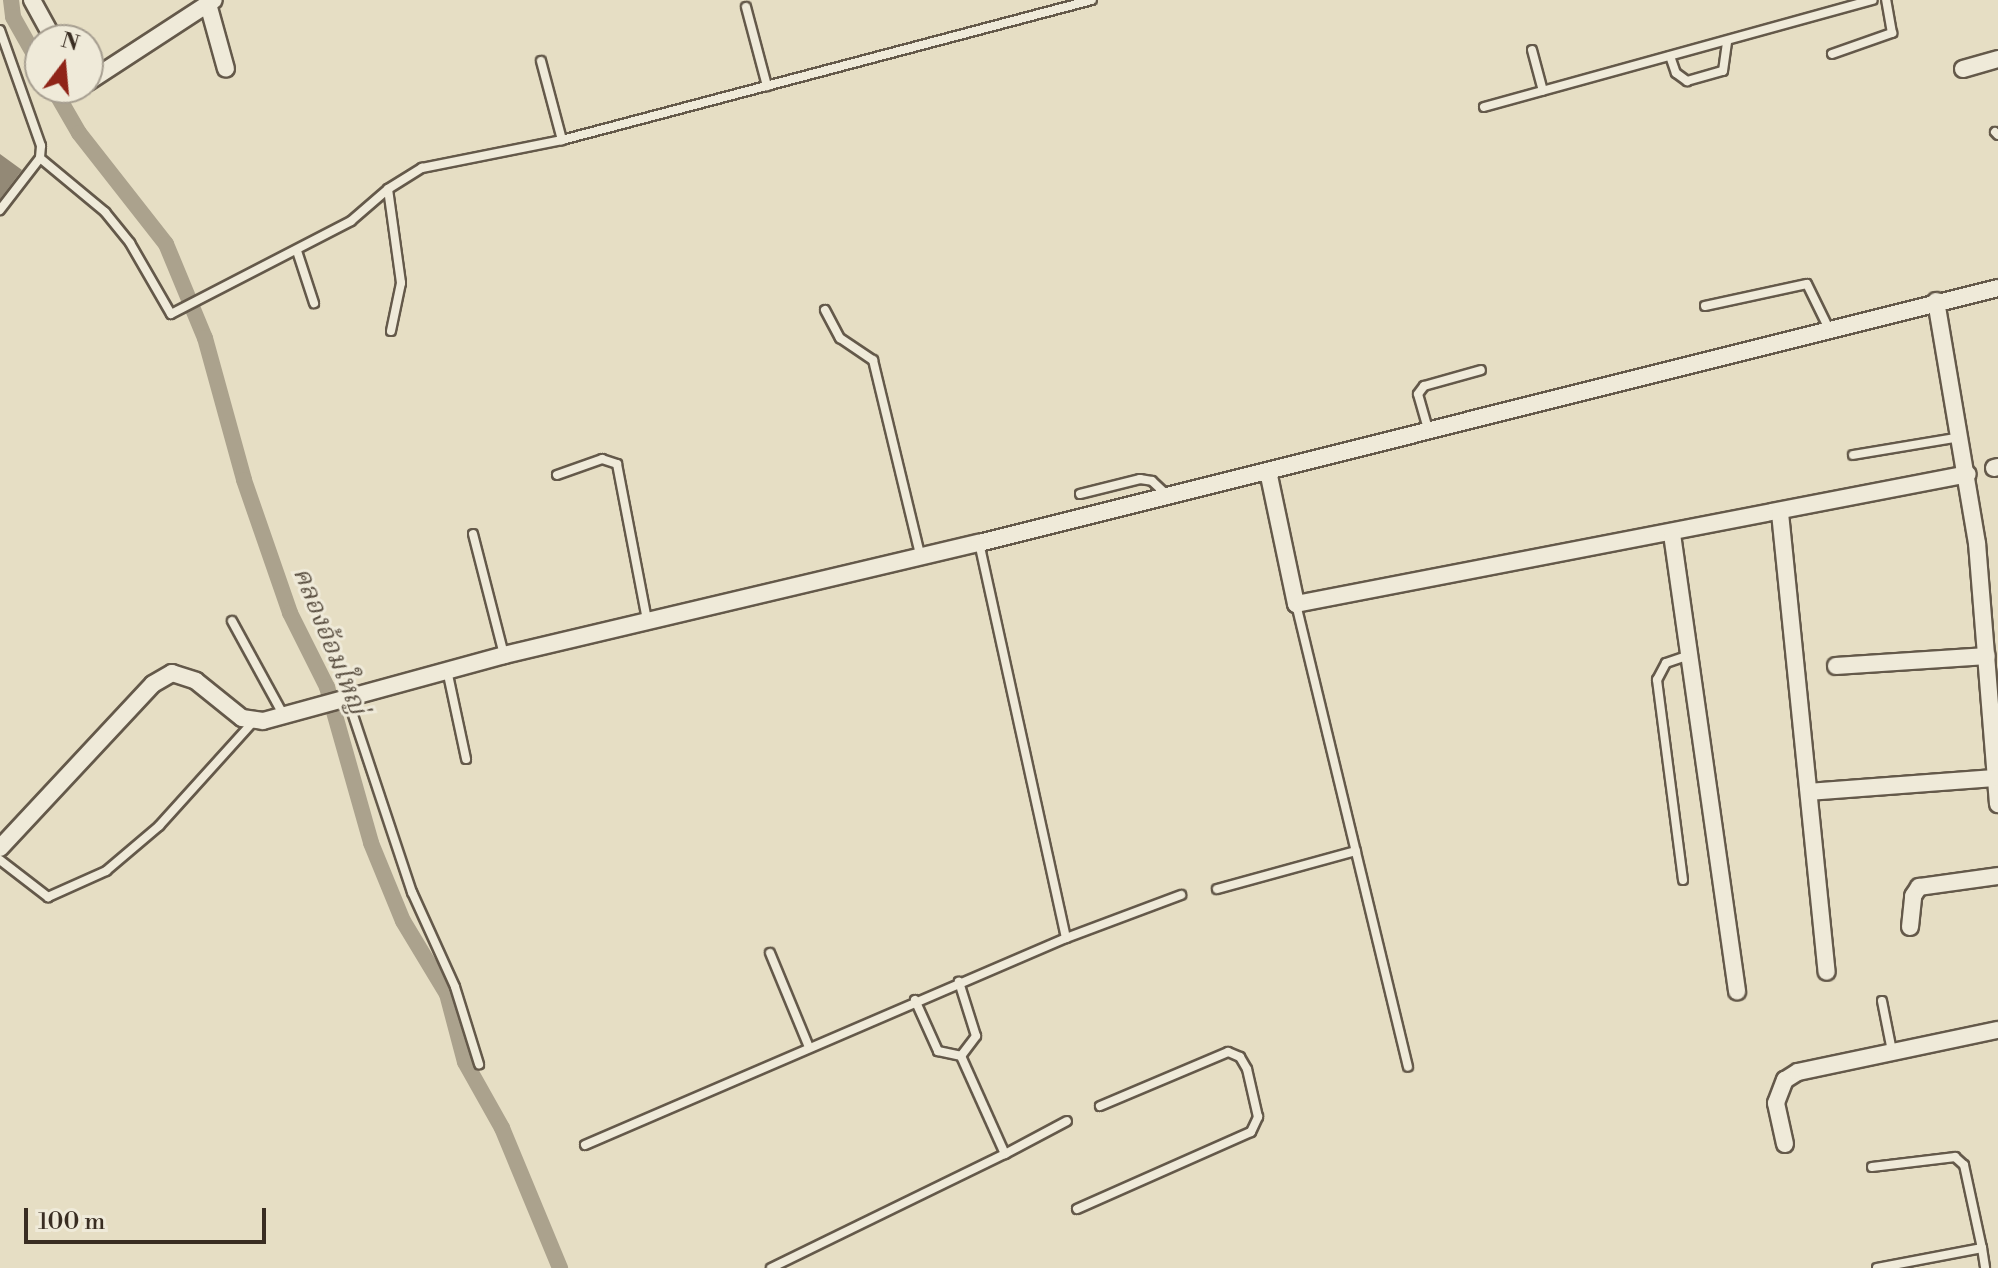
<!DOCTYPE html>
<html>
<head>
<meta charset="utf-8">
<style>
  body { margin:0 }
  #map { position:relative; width:1998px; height:1268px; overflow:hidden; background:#e6dec4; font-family:"Libre Bodoni","Noto Serif Thai",serif }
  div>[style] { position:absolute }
  .canal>* { height:16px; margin:-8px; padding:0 8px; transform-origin:8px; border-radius:8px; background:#aba28d }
  .building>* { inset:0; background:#938976 }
  .roads { filter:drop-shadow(2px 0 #64594a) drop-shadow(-2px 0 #64594a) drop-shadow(0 2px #64594a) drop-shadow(0 -2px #64594a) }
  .service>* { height:8px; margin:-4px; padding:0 4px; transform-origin:4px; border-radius:4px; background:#efead9 }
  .minor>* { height:16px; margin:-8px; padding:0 8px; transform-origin:8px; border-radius:8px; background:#efead9 }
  span { translate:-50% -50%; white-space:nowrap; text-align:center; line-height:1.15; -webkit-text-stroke:6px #efead9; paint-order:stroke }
  .water-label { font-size:26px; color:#5b5042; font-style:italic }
  .north { position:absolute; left:24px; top:24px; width:80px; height:80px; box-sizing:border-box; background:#efead9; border:2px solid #a69e90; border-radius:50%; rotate:16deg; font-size:22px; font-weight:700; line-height:32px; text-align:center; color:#392d22 }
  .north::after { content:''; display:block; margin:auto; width:28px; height:36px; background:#8f2418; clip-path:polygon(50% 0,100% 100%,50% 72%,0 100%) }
  .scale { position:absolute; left:24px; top:1208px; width:242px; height:36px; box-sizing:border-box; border:4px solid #392d22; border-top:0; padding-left:10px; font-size:24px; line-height:28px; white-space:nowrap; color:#392d22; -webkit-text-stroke:6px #efead9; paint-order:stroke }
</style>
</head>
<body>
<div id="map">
  <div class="canal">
    <i style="left:11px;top:0;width:17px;rotate:83deg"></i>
    <i style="left:13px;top:17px;width:55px;rotate:60.6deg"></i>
    <i style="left:53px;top:88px;width:52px;rotate:60deg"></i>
    <i style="left:79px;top:133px;width:141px;rotate:51.9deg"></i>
    <i style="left:166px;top:244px;width:102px;rotate:67.5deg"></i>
    <i style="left:205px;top:338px;width:147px;rotate:74.6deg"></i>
    <i style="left:244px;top:480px;width:141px;rotate:70.9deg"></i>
    <i style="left:290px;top:613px;width:83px;rotate:63.4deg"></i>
    <i style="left:327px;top:687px;width:162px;rotate:74.2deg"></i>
    <i style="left:371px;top:843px;width:84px;rotate:67.7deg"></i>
    <i style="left:403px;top:921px;width:85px;rotate:58.9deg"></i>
    <i style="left:447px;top:994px;width:70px;rotate:75.2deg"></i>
    <i style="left:465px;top:1062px;width:76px;rotate:60.7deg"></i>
    <i style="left:502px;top:1128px;width:152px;rotate:67.5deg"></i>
  </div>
  <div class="building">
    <i style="clip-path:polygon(0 154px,22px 170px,0 199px)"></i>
  </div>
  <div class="roads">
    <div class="service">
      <i style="left:746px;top:7px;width:82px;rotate:75.1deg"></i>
      <i style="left:0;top:30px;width:123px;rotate:70.5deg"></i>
      <i style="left:41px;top:146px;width:12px;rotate:95deg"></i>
      <i style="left:40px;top:158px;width:66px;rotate:127.6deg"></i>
      <i style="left:1532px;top:50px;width:42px;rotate:75deg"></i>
      <i style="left:1832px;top:54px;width:64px;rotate:-19.3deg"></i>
      <i style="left:1892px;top:33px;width:34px;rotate:-100deg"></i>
      <i style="left:1670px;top:56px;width:18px;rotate:71deg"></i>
      <i style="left:1676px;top:73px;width:14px;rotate:36deg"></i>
      <i style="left:1687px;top:81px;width:37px;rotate:-16deg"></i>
      <i style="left:1723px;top:71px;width:29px;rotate:-82deg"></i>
      <i style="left:541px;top:61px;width:82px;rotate:75.1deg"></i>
      <i style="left:1484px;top:107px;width:403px;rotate:-15.4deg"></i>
      <i style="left:1995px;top:132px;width:4px;rotate:45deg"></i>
      <i style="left:40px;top:158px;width:85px;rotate:39.7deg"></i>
      <i style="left:105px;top:212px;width:40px;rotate:51deg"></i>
      <i style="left:130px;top:243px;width:82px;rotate:60deg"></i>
      <i style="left:171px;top:314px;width:203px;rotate:-27.3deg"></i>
      <i style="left:351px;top:221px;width:49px;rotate:-40.9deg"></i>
      <i style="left:388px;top:189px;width:40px;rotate:-32deg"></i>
      <i style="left:422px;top:168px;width:143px;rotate:-11.3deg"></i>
      <i style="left:562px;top:140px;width:548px;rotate:-14.8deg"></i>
      <i style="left:388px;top:189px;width:95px;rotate:82.1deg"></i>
      <i style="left:401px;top:283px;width:49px;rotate:101.8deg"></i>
      <i style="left:297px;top:251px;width:55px;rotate:71.9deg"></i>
      <i style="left:1705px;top:306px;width:104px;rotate:-12.2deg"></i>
      <i style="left:1807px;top:284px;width:50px;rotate:63.9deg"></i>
      <i style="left:825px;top:310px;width:32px;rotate:62deg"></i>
      <i style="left:840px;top:338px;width:40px;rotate:34deg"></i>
      <i style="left:873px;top:360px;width:201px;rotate:76.4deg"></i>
      <i style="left:1428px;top:429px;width:36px;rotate:-106deg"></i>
      <i style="left:1418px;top:394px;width:10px;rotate:-53deg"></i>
      <i style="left:1424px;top:386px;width:59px;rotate:-15.7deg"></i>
      <i style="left:1853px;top:455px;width:109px;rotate:-9.5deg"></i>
      <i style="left:557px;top:475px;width:48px;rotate:-19.6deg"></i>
      <i style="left:602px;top:459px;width:16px;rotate:18deg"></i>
      <i style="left:617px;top:464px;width:159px;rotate:79.1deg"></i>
      <i style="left:1080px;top:494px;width:62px;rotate:-14deg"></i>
      <i style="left:1140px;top:479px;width:12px;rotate:9deg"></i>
      <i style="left:1152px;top:481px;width:21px;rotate:43deg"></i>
      <i style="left:473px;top:534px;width:125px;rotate:75.6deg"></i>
      <i style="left:1296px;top:604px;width:476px;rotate:76.4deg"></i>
      <i style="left:232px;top:621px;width:106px;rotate:61.3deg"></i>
      <i style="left:447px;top:670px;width:91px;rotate:77.9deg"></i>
      <i style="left:347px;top:697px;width:206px;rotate:71.6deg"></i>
      <i style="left:412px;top:892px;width:104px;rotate:65.6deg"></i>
      <i style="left:455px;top:987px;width:81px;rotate:72.7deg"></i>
      <i style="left:0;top:860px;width:61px;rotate:37.6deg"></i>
      <i style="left:48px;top:897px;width:64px;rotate:-24.1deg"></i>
      <i style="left:106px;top:871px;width:70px;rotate:-40.3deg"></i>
      <i style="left:159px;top:826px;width:140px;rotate:-47.9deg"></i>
      <i style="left:1683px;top:880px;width:202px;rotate:-97.4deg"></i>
      <i style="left:1657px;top:680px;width:19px;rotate:-62deg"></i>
      <i style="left:1666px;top:663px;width:24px;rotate:-19deg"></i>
      <i style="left:1217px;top:889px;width:144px;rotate:-15.3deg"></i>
      <i style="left:1066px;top:938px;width:123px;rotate:-20.5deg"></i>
      <i style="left:770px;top:953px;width:102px;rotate:67.5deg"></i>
      <i style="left:915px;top:1000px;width:56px;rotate:65.7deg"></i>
      <i style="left:938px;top:1051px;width:24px;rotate:12deg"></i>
      <i style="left:961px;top:1056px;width:25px;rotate:-53deg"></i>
      <i style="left:976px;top:1036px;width:57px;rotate:-107.5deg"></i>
      <i style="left:1882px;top:1001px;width:51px;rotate:78.7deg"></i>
      <i style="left:585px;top:1145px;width:524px;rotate:-23.28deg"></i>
      <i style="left:1066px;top:938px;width:404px;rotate:-102.4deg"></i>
      <i style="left:1005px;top:1154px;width:70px;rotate:-28deg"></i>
      <i style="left:1872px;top:1167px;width:84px;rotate:-6.9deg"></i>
      <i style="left:1955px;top:1157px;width:12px;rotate:42deg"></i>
      <i style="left:1964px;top:1165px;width:85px;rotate:77.8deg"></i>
      <i style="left:1077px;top:1209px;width:190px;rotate:-23.9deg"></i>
      <i style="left:1251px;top:1132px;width:17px;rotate:-65deg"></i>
      <i style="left:1258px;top:1117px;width:49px;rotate:-102.9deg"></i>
      <i style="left:1247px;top:1069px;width:14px;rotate:-120deg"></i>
      <i style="left:1240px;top:1057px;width:13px;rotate:-157deg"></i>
      <i style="left:1228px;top:1052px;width:139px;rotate:157.1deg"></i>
      <i style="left:771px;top:1268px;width:260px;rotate:-26deg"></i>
      <i style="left:1005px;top:1154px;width:107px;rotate:-114.2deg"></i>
      <i style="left:1877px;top:1268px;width:107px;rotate:-10.8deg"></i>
      <i style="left:1982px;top:1248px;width:20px;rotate:81deg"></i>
    </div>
    <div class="minor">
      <i style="left:32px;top:0;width:46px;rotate:61.2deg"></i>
      <i style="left:208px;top:4px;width:67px;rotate:74.5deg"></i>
      <i style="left:1963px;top:69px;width:36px;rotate:-16deg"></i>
      <i style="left:88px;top:82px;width:150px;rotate:-33.1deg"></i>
      <i style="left:1936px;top:301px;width:245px;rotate:80.4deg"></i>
      <i style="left:1977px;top:543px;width:262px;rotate:85.4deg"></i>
      <i style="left:1994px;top:468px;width:4px;rotate:-14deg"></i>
      <i style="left:1268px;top:471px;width:136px;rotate:78.1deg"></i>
      <i style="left:1296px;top:604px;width:684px;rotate:-10.95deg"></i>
      <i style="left:1780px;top:513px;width:461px;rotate:84.2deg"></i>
      <i style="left:1672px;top:534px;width:462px;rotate:81.9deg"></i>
      <i style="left:1836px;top:666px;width:151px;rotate:-3.8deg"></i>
      <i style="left:1809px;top:792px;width:188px;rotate:-4.3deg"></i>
      <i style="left:0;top:848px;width:224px;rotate:-47deg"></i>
      <i style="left:153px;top:684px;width:22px;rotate:-30deg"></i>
      <i style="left:172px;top:673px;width:25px;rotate:18deg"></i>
      <i style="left:196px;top:681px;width:59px;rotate:38.8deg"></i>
      <i style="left:242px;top:718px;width:21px;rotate:8deg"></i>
      <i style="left:263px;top:721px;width:250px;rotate:-15.3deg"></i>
      <i style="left:504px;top:655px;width:488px;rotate:-13.3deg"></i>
      <i style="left:979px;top:543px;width:1050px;rotate:-14.05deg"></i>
      <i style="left:1910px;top:927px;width:31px;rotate:-84deg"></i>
      <i style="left:1913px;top:896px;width:11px;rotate:-56deg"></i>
      <i style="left:1919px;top:887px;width:80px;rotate:-7.9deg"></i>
      <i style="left:1785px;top:1144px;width:42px;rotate:-102.4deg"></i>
      <i style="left:1776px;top:1103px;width:25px;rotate:-69deg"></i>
      <i style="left:1785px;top:1080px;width:15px;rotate:-32deg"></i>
      <i style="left:1798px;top:1072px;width:204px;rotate:-11.9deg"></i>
    </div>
  </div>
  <div class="water-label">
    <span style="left:329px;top:641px;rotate:68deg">คลองอ้อมใหญ่</span>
  </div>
  <div class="north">N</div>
  <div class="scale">100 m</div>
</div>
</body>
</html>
